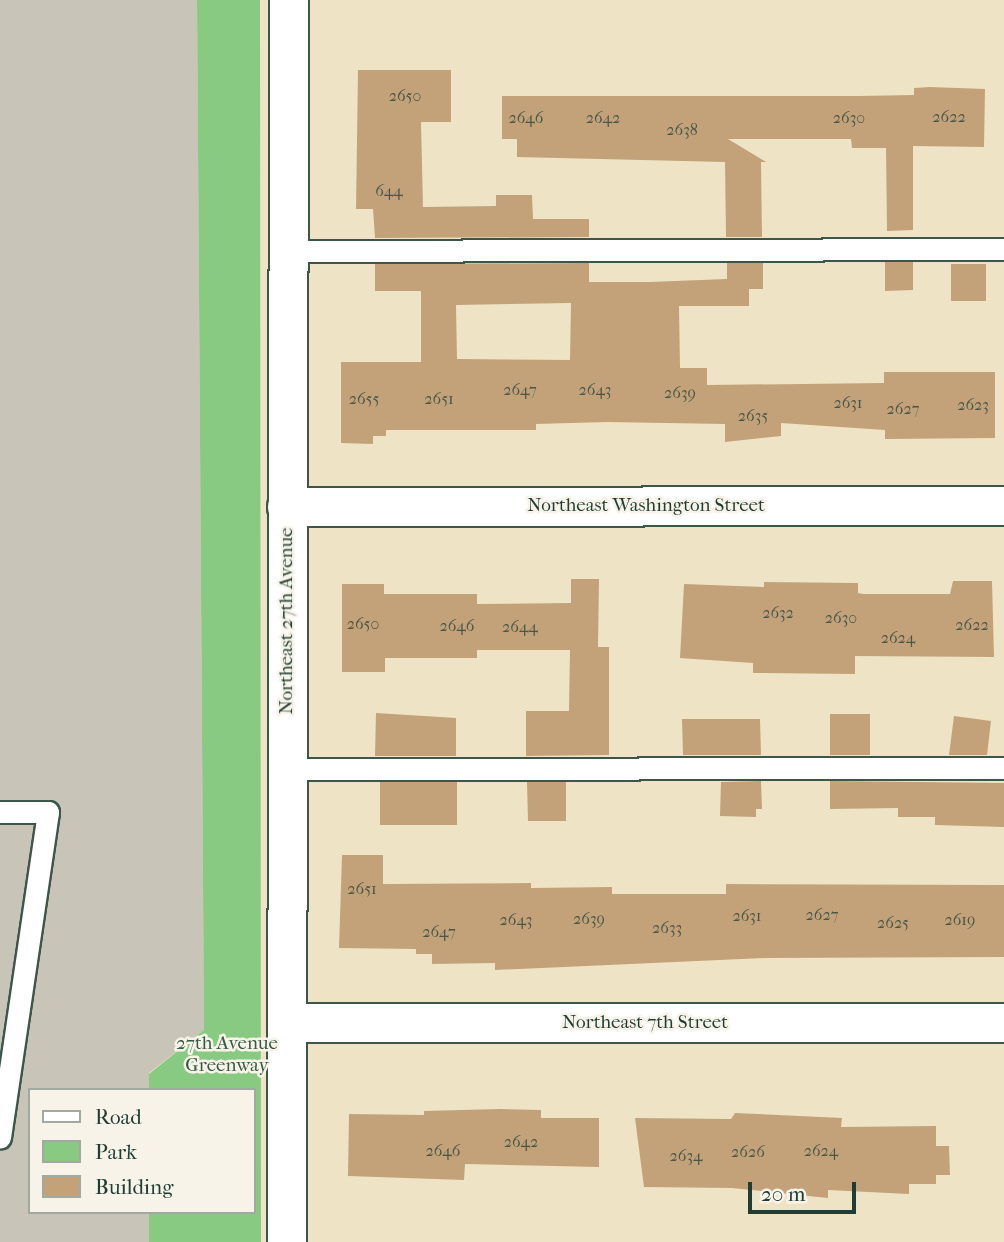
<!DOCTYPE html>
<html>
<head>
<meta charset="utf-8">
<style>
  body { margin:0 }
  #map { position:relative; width:1004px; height:1242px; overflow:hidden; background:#efe3c5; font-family:"IM FELL French Canon",serif }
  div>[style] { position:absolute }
  .industrial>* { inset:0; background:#c8c4b8 }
  .green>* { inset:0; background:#88ca82 }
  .building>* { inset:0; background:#c3a27a }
  .roads { filter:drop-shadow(2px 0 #3e564a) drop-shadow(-2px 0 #3e564a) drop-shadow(0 2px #3e564a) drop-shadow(0 -2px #3e564a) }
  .lane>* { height:21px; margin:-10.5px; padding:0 10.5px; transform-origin:10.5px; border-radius:10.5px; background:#fff }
  .street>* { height:38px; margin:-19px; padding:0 19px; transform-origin:19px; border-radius:19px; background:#fff }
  span { translate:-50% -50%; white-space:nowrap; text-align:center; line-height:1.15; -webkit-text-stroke:5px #f7f3e8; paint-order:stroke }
  .number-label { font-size:16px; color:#485646 }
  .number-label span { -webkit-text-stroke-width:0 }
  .street-label { font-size:19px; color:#1f3d34 }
  .park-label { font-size:19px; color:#345944 }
  .legend { position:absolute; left:28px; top:1088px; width:228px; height:126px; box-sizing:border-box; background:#f7f3e8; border:2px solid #a1aaa0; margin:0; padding:9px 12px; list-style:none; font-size:21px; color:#1f3d34 }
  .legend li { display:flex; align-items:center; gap:14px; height:35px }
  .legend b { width:35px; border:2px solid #a1aaa0 }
  .scale { position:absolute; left:748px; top:1182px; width:108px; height:32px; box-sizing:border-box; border:4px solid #1f3d34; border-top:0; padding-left:9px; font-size:21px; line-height:24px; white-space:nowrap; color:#1f3d34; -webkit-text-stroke:5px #f7f3e8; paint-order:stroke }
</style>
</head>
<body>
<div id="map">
  <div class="industrial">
    <i style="clip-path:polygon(0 0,197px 0,204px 1030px,149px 1073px,149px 1090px,30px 1090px,30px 1212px,149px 1212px,149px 1242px,0 1242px)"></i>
  </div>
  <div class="green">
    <i style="clip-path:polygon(197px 0,260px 0,261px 1242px,149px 1242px,149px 1212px,254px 1212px,254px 1090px,149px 1090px,149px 1074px,204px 1030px)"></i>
  </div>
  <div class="building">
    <i style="clip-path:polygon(358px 70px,451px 70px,451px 122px,421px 122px,423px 207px,496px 206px,496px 195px,532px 195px,533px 219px,589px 219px,589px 237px,375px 238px,373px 209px,356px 209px)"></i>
    <i style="clip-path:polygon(930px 87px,985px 89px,984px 147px,913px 146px,913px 230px,887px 231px,886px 148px,852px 148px,851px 139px,728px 139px,766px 162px,761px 162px,762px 237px,726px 237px,725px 162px,517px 157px,517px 139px,502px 139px,502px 96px,859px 96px,914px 95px,914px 88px)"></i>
    <i style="clip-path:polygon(885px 262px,913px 262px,913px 290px,885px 291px)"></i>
    <i style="clip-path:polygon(evenodd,589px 263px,589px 282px,649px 282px,727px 279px,727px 263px,763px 263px,763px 289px,749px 289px,749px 306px,679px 306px,680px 368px,707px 368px,707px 385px,884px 383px,884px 372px,995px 372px,995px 438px,885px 439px,885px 430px,781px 423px,781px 436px,725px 442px,725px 424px,606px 422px,536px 424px,536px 430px,386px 430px,386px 436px,373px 436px,373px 444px,341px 443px,341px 362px,421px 362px,421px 291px,375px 291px,375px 264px,589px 263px,571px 303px,570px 360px,457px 359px,456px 305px,571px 303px)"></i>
    <i style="clip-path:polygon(951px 264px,986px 264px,986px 301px,951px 301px)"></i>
    <i style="clip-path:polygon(571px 579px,599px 579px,598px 647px,609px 647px,609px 755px,526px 756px,526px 711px,569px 711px,570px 650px,477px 650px,477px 658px,385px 658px,385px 672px,342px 672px,342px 584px,384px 584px,384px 594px,477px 594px,477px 604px,571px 603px)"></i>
    <i style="clip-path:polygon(953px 581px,992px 581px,994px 657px,855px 656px,855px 674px,753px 673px,753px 663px,680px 658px,684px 584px,764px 587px,764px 582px,858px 583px,858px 593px,863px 594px,950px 594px)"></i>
    <i style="clip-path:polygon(376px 713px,456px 718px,456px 756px,375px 756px)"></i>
    <i style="clip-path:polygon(830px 714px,870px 714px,870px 755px,830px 755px)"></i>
    <i style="clip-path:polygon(954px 716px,991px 721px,987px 755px,949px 755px)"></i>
    <i style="clip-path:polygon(682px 719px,760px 719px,761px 755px,683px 755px)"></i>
    <i style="clip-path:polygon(761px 781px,762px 809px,756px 809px,756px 817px,720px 816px,721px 782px)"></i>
    <i style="clip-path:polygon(830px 781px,1004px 783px,1004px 827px,935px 825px,935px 817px,898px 817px,898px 808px,830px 809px)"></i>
    <i style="clip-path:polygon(380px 782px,457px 782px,457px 825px,380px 825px)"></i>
    <i style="clip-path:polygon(527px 782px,566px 782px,566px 821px,528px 821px)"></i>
    <i style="clip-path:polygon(342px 855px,383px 855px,383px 884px,531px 883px,531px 888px,612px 887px,612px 894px,726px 894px,726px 884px,1004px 885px,1004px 957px,766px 958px,495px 970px,495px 963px,432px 964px,432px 954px,416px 954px,416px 949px,339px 948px)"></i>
    <i style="clip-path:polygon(499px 1109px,541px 1110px,541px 1118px,599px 1118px,599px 1167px,465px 1164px,464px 1180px,348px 1176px,349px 1114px,424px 1115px,424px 1111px)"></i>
    <i style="clip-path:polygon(735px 1113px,842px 1118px,841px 1127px,936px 1126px,936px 1146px,949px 1146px,950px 1175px,936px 1175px,936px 1184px,909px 1184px,909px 1194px,828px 1190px,828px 1198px,732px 1188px,644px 1187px,635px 1118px,731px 1119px)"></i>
  </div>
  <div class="roads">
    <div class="lane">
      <i style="left:288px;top:251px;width:716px;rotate:-0.16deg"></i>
      <i style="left:286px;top:769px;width:718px;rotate:-0.08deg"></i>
      <i style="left:0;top:812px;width:48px"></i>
      <i style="left:48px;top:812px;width:329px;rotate:98.4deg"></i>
    </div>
    <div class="street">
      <i style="left:287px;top:507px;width:717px;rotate:-0.08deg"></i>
      <i style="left:287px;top:1023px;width:717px"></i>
      <i style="left:287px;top:1242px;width:1242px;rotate:-89.91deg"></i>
    </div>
  </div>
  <div class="number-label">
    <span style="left:405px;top:96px">2650</span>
    <span style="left:949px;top:117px">2622</span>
    <span style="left:526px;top:118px">2646</span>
    <span style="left:603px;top:118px">2642</span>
    <span style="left:849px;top:118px">2630</span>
    <span style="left:682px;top:130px">2638</span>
    <span style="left:389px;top:191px">644</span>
    <span style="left:520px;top:390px">2647</span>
    <span style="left:595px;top:390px">2643</span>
    <span style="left:680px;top:393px">2639</span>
    <span style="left:364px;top:399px">2655</span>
    <span style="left:439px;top:399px">2651</span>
    <span style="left:848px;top:403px">2631</span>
    <span style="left:973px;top:405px">2623</span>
    <span style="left:903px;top:409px">2627</span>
    <span style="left:753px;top:416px">2635</span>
    <span style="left:778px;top:613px">2632</span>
    <span style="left:841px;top:618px">2630</span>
    <span style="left:363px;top:624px">2650</span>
    <span style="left:972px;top:625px">2622</span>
    <span style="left:457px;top:626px">2646</span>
    <span style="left:520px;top:627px">2644</span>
    <span style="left:898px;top:638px">2624</span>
    <span style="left:362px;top:889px">2651</span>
    <span style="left:822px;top:915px">2627</span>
    <span style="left:747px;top:916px">2631</span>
    <span style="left:589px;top:919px">2639</span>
    <span style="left:516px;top:920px">2643</span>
    <span style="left:960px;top:920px">2619</span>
    <span style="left:893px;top:923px">2625</span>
    <span style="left:667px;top:928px">2633</span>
    <span style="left:439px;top:932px">2647</span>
    <span style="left:521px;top:1142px">2642</span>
    <span style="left:443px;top:1151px">2646</span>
    <span style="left:821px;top:1151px">2624</span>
    <span style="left:748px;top:1152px">2626</span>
    <span style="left:686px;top:1156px">2634</span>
  </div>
  <div class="street-label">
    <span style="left:646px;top:506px">Northeast Washington Street</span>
    <span style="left:287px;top:621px;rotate:-90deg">Northeast 27th Avenue</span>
    <span style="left:645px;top:1023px">Northeast 7th Street</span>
  </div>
  <div class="park-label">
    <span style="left:227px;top:1055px">27th Avenue<br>Greenway</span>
  </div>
  <ul class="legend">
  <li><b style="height:9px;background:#fff"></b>Road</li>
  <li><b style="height:19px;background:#88ca82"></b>Park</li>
  <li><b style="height:19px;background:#c3a27a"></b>Building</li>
  </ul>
  <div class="scale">20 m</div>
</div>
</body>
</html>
